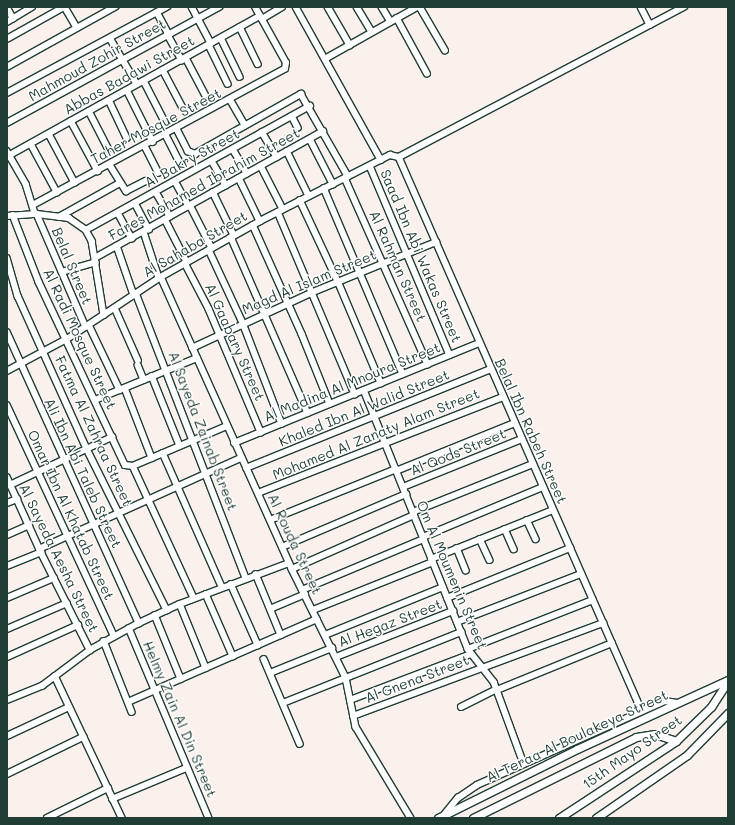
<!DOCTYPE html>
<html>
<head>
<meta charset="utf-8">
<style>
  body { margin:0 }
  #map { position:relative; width:735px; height:825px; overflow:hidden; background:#fbf1ec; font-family:Mali,sans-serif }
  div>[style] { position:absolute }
  .roads { filter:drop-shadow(1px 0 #1f3d34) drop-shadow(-1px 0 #1f3d34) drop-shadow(0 1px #1f3d34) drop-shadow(0 -1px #1f3d34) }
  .street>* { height:5.5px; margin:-2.75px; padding:0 2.75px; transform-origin:2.75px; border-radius:2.75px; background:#fff }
  .secondary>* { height:7px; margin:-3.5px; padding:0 3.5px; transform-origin:3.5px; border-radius:3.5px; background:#fff }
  span { translate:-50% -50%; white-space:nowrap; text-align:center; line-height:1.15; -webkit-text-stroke:3px #fff; paint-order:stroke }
  .street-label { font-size:14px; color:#1f3d34 }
  .frame { position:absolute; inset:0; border:8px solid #1f3d34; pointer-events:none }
</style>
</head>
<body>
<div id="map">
  <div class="roads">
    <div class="street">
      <i style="left:7px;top:7px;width:13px;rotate:61deg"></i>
      <i style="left:65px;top:7px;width:24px;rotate:60deg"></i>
      <i style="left:192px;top:7px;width:41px;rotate:62.2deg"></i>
      <i style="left:296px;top:7px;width:175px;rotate:60.9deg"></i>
      <i style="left:328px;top:7px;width:44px;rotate:59.9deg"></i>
      <i style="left:357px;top:7px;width:29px;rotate:59deg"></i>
      <i style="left:382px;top:7px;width:17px;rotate:59deg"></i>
      <i style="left:420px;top:7px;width:50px;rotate:59.8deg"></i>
      <i style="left:641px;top:7px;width:20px;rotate:63deg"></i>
      <i style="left:157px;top:12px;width:26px;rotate:62deg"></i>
      <i style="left:397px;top:18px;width:63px;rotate:61.4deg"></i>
      <i style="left:262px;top:19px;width:23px;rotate:-31deg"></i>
      <i style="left:7px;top:22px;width:29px;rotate:-31deg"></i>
      <i style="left:240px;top:27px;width:41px;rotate:64.1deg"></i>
      <i style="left:168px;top:35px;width:29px;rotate:61deg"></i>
      <i style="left:110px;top:38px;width:53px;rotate:59.6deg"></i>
      <i style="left:221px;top:38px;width:43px;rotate:64deg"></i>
      <i style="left:7px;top:39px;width:65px;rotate:-29.3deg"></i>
      <i style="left:209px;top:45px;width:43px;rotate:64deg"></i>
      <i style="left:186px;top:58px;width:41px;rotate:62.2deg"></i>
      <i style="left:325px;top:59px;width:106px;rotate:-29.5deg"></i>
      <i style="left:7px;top:67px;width:124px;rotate:-29.1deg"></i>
      <i style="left:163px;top:70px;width:41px;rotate:62.2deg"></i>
      <i style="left:144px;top:81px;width:42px;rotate:62.8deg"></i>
      <i style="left:127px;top:90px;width:58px;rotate:63.4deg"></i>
      <i style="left:7px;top:93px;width:182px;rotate:-28.3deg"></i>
      <i style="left:230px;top:99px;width:30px;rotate:60deg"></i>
      <i style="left:109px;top:100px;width:42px;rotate:64.7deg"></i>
      <i style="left:89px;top:111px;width:42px;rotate:62.8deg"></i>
      <i style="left:292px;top:116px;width:13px;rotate:63deg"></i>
      <i style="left:71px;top:121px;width:57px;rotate:61.6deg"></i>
      <i style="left:7px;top:123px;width:242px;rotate:-28.7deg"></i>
      <i style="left:177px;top:129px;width:25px;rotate:63deg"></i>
      <i style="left:188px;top:151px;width:8px;rotate:23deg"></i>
      <i style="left:195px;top:154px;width:122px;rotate:-29.5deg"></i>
      <i style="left:301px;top:94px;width:95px;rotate:60.2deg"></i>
      <i style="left:262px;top:132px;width:29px;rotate:59deg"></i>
      <i style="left:49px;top:134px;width:55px;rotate:62deg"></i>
      <i style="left:166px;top:135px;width:30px;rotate:63deg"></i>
      <i style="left:310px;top:139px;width:51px;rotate:62.9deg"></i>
      <i style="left:31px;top:144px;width:55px;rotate:61.6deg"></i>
      <i style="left:145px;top:146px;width:30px;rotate:63deg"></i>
      <i style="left:233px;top:149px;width:28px;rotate:60deg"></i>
      <i style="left:7px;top:151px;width:38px;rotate:60deg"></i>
      <i style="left:26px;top:184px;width:31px;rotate:73deg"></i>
      <i style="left:287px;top:151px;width:50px;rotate:63.9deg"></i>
      <i style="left:10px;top:155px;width:286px;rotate:-29.1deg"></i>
      <i style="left:399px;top:157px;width:322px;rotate:-27.8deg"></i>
      <i style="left:212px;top:161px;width:28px;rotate:60deg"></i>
      <i style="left:110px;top:165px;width:31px;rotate:58deg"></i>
      <i style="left:126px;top:191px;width:22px;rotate:-27deg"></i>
      <i style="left:261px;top:166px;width:48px;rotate:62.9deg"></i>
      <i style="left:370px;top:166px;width:205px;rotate:67.1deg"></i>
      <i style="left:239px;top:178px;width:48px;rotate:64deg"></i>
      <i style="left:345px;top:178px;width:204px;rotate:66deg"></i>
      <i style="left:175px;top:181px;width:29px;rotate:61deg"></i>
      <i style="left:324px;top:188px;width:202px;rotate:67deg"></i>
      <i style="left:156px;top:192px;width:28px;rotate:60deg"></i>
      <i style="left:213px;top:192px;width:48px;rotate:64deg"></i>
      <i style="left:300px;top:200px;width:89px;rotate:64.9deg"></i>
      <i style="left:338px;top:281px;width:111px;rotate:67.1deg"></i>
      <i style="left:135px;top:203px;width:30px;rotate:62deg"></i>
      <i style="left:33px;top:205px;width:286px;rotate:-28.4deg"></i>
      <i style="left:285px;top:69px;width:6px;rotate:-81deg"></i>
      <i style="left:286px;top:63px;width:64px;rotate:-119deg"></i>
      <i style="left:190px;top:205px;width:48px;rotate:62.9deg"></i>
      <i style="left:278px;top:212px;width:198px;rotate:67.1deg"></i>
      <i style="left:118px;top:213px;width:29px;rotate:61deg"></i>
      <i style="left:37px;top:214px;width:123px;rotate:66.6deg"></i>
      <i style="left:13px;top:215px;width:72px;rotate:68.8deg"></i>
      <i style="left:39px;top:282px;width:202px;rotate:64.8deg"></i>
      <i style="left:125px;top:465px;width:8px;rotate:7deg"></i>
      <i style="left:133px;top:466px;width:102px;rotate:-23.1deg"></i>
      <i style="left:7px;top:216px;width:30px;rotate:-4deg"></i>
      <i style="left:37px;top:214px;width:32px;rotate:7deg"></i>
      <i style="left:69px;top:218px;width:21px;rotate:35deg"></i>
      <i style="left:86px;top:230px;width:13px;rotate:61deg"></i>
      <i style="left:92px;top:241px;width:75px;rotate:80.8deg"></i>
      <i style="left:59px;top:217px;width:70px;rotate:-29.1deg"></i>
      <i style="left:165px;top:219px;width:48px;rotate:62.9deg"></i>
      <i style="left:253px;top:225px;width:120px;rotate:65.8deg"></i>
      <i style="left:302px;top:334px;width:75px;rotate:68.2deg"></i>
      <i style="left:86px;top:230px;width:256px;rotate:-29deg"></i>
      <i style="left:144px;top:232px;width:48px;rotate:71.9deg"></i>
      <i style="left:231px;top:237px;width:192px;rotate:66.4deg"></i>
      <i style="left:117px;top:246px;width:52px;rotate:70.9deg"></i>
      <i style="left:209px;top:250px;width:81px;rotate:65deg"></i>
      <i style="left:243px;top:323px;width:108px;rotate:68.9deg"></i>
      <i style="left:7px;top:258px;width:40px;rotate:74deg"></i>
      <i style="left:18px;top:296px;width:168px;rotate:65.7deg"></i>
      <i style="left:87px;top:449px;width:180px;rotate:63.6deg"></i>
      <i style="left:95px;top:258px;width:261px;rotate:-29.1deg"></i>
      <i style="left:185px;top:263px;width:52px;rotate:62.4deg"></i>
      <i style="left:209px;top:309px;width:134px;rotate:67.1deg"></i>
      <i style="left:62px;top:272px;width:35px;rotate:-16deg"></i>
      <i style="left:161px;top:277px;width:320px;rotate:65.8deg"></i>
      <i style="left:292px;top:569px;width:122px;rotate:63.6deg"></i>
      <i style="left:346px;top:678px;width:50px;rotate:78.5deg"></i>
      <i style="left:356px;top:727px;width:106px;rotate:58.9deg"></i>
      <i style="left:136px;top:293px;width:305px;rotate:68.9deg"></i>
      <i style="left:115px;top:308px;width:57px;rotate:66.1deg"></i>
      <i style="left:89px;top:325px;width:72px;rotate:64.5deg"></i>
      <i style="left:7px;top:332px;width:320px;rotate:65.6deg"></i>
      <i style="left:192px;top:348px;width:133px;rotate:-24.8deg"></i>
      <i style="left:313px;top:292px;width:133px;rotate:-22.1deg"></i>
      <i style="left:138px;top:365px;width:16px;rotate:68deg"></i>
      <i style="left:7px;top:371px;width:68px;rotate:-28.1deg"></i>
      <i style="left:67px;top:339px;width:110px;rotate:-33.5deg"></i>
      <i style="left:159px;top:278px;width:116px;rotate:-29.4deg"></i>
      <i style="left:260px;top:221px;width:146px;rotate:-26.9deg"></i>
      <i style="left:390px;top:155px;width:9px;rotate:13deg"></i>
      <i style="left:399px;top:157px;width:605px;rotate:66.32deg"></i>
      <i style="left:152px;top:376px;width:75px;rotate:68.2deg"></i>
      <i style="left:125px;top:388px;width:75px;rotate:68.9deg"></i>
      <i style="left:364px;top:390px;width:279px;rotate:68.1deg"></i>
      <i style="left:468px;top:649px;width:42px;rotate:51.8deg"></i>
      <i style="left:494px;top:682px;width:87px;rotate:69.9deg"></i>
      <i style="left:95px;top:400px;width:110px;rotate:-22.4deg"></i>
      <i style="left:7px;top:405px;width:255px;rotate:65.1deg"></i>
      <i style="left:234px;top:443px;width:265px;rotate:-22.2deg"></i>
      <i style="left:163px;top:453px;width:146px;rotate:66.2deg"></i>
      <i style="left:133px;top:466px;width:145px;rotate:65.2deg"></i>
      <i style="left:246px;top:468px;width:264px;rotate:-22deg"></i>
      <i style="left:396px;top:471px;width:128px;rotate:-22deg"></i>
      <i style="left:7px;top:477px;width:82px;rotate:65.6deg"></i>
      <i style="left:41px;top:552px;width:110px;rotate:63.4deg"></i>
      <i style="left:10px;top:485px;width:113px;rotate:-25.2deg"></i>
      <i style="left:403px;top:487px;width:128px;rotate:-22deg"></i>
      <i style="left:258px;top:493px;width:263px;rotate:-21.4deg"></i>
      <i style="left:7px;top:503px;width:11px;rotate:-22deg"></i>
      <i style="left:413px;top:512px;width:129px;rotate:-21.8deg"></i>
      <i style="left:270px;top:520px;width:136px;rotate:-22deg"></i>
      <i style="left:527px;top:520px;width:21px;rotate:65deg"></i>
      <i style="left:505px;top:529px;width:22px;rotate:66deg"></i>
      <i style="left:7px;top:535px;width:24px;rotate:-24deg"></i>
      <i style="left:423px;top:537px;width:130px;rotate:-22.6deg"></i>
      <i style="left:480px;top:539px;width:23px;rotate:65deg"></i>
      <i style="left:282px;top:547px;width:135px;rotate:-23.1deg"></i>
      <i style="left:457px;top:548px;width:24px;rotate:68deg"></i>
      <i style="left:39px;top:549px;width:222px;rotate:-24.3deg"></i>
      <i style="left:431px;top:559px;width:131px;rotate:-21.9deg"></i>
      <i style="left:7px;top:566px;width:37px;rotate:-22deg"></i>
      <i style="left:292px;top:569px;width:133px;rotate:-23.9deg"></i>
      <i style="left:256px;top:574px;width:66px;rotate:67.7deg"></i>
      <i style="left:231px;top:584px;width:67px;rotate:66.1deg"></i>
      <i style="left:302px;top:590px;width:132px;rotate:-22.7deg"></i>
      <i style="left:206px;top:594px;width:68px;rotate:66.5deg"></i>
      <i style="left:7px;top:598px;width:51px;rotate:-23.1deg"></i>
      <i style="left:447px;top:598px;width:133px;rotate:-22.1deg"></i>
      <i style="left:180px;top:604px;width:69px;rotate:67.9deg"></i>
      <i style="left:270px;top:609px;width:38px;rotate:-23deg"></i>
      <i style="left:313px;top:610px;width:129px;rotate:-21.8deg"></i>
      <i style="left:155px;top:615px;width:69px;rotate:67.9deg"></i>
      <i style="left:457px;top:622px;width:133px;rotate:-21.2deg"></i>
      <i style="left:129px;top:628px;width:206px;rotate:67.2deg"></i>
      <i style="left:7px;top:629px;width:65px;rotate:-23.4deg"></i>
      <i style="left:325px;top:635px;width:127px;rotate:-22.1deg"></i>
      <i style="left:104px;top:641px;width:76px;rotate:68.5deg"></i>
      <i style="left:468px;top:649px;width:134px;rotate:-21.4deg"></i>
      <i style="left:7px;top:657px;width:78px;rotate:-24.3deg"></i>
      <i style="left:336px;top:657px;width:126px;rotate:-21.5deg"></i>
      <i style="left:264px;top:659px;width:92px;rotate:67deg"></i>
      <i style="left:270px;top:673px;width:67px;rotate:-22deg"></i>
      <i style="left:55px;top:676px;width:157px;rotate:64.7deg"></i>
      <i style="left:497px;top:690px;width:124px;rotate:-22.2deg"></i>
      <i style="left:7px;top:700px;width:38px;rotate:-22deg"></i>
      <i style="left:42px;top:686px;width:60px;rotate:-36.9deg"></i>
      <i style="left:90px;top:650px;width:56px;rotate:-28.9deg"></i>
      <i style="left:139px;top:623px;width:45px;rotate:-24.9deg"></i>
      <i style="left:180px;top:604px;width:116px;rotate:-20.6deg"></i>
      <i style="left:350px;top:700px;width:129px;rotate:-20.8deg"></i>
      <i style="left:128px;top:702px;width:206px;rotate:-23.7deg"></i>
      <i style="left:283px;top:703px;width:192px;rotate:-21.7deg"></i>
      <i style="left:461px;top:707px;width:40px;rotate:-26.6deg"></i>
      <i style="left:353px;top:716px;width:267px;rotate:-20.4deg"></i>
      <i style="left:7px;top:736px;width:68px;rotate:-25.1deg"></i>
      <i style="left:7px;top:774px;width:85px;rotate:-26deg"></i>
      <i style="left:112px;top:799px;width:80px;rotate:-22.7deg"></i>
      <i style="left:444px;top:815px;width:22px;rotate:-51deg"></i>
      <i style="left:458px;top:798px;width:23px;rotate:-34deg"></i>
      <i style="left:477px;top:785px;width:206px;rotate:-24.1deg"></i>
      <i style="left:665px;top:701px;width:12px;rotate:9deg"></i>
      <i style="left:47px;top:818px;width:68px;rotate:-26.2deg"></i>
    </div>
    <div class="secondary">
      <i style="left:438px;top:818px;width:155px;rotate:-26.4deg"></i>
      <i style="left:577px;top:749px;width:166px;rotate:-24.6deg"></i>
      <i style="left:473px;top:818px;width:182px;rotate:-26.4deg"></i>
      <i style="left:636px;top:737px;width:19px;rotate:-9deg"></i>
      <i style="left:655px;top:734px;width:22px;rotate:18deg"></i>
      <i style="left:559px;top:818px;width:140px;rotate:-33.3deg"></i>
      <i style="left:676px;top:741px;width:49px;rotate:-44.2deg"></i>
      <i style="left:711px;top:707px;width:31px;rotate:-57deg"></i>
      <i style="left:596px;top:818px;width:111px;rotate:-34.7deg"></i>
      <i style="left:687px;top:755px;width:59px;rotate:-45.7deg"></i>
    </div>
  </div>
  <div class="street-label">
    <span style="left:97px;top:60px;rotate:-29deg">Mahmoud Zohir Street</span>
    <span style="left:129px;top:75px;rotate:-29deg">Abbas Badawi Street</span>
    <span style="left:156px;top:126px;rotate:-28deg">Taher Mosque Street</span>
    <span style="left:192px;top:158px;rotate:-29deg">Al Bakry Street</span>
    <span style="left:204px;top:184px;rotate:-29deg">Fares Mohamed Ibrahim Street</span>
    <span style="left:195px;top:244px;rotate:-30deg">Al Sahaba Street</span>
    <span style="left:421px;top:256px;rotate:67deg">Saad Ibn Abi Wakas Street</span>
    <span style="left:72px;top:266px;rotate:67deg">Belal Street</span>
    <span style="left:398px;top:266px;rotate:66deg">Al Rahman Street</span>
    <span style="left:309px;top:282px;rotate:-23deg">Magd Al Islam Street</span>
    <span style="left:80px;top:339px;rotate:65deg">Al Radi Mosque Street</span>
    <span style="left:235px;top:342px;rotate:66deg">Al Gaabary Street</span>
    <span style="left:352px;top:382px;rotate:-22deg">Al Madina Al Mnoura Street</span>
    <span style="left:364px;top:408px;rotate:-22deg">Khaled Ibn Al Walid Street</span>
    <span style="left:94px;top:431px;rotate:65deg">Fatma Al Zahraa Street</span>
    <span style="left:203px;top:431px;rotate:69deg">Al Sayeda Zainab Street</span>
    <span style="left:531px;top:431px;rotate:66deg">Belal Ibn Rabeh Street</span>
    <span style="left:376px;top:434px;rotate:-22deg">Mohamed Al Zanaty Alam Street</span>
    <span style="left:458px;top:452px;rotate:-22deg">Al Qods Street</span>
    <span style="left:83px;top:473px;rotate:65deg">Ali Ibn Abi Taleb Street</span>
    <span style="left:71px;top:515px;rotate:65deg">Omar Ibn Al Khatab Street</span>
    <span style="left:295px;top:544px;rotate:65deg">Al Rouda Street</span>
    <span style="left:59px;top:558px;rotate:64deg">Al Sayeda Aesha Street</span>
    <span style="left:452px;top:575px;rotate:67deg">Om Al Moumenin Street</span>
    <span style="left:390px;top:623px;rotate:-21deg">Al Hegaz Street</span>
    <span style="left:417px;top:679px;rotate:-21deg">Al Gnena Street</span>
    <span style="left:180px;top:719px;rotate:67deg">Helmy Zain Al Din Street</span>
    <span style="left:577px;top:736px;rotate:-25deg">Al Teraa Al Boulakeya Street</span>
    <span style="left:632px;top:752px;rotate:-35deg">15th Mayo Street</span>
  </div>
  <div class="frame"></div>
</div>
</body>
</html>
